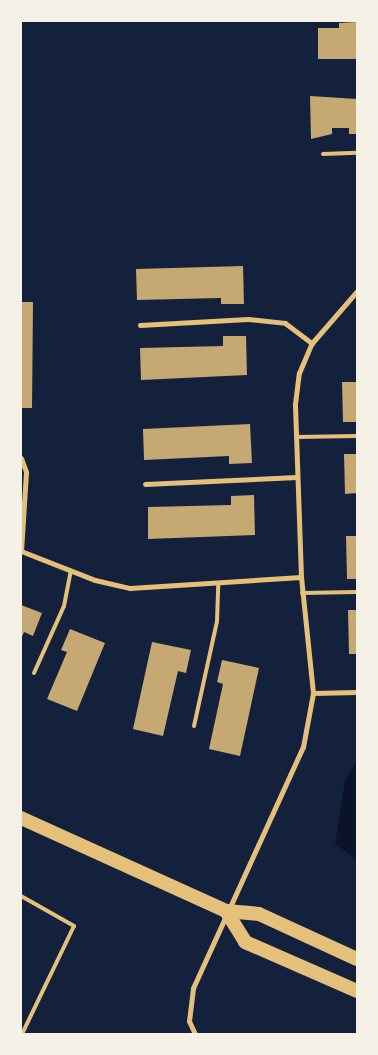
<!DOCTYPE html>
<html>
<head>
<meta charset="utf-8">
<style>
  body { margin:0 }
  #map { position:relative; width:378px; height:1055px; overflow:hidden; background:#14213d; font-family:"Golos Text",sans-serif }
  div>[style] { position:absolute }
  .water>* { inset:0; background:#0b132b }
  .building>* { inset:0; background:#c6a872 }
  .service>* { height:4px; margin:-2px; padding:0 2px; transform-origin:2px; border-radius:2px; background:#e5c07b }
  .minor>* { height:5px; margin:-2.5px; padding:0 2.5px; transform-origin:2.5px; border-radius:2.5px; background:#e5c07b }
  .trunk>* { height:14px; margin:-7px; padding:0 7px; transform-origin:7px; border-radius:7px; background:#e5c07b }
  span { translate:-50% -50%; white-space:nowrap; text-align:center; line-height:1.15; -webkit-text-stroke:5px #f6f1e7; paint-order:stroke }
  .frame { position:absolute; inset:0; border:22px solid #f6f1e7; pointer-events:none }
</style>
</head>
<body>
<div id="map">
  <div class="water">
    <i style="clip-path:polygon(357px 760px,357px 859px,335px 845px,345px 781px)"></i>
  </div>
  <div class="building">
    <i style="clip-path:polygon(357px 22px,357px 59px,318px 59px,318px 28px,339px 28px,339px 23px)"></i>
    <i style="clip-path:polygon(310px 96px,357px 99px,357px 134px,349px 134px,349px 128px,332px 128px,332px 134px,311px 139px)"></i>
    <i style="clip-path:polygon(243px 266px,244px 304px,221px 304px,221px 298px,137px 300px,136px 269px)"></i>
    <i style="clip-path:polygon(21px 302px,33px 302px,32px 408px,21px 408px)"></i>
    <i style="clip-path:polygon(223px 336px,246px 336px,247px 375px,141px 380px,140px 348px,223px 346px)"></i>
    <i style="clip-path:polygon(342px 382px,357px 382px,357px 422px,343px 422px)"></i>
    <i style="clip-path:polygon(250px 424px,252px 463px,229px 464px,229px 456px,144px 460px,143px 429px)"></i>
    <i style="clip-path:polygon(344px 454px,357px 454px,357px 493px,345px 494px)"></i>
    <i style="clip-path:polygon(254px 495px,255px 535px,148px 539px,148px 507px,231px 505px,231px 496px)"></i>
    <i style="clip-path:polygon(346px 536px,357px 536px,357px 579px,347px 579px)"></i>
    <i style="clip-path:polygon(21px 605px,42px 613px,33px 636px,24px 632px,21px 639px)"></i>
    <i style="clip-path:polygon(348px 610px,357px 610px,357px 654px,349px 654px)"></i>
    <i style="clip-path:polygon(70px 629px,105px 643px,77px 711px,47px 699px,67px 652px,61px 650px)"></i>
    <i style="clip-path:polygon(152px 642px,191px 650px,186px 673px,178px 671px,163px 736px,133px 729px)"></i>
    <i style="clip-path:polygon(222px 660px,259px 668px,240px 756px,209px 749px,223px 684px,217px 682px)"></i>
  </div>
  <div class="service">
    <i style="left:323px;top:154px;width:34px;rotate:-2deg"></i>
    <i style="left:296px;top:437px;width:61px;rotate:-0.9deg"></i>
    <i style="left:302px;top:593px;width:55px;rotate:-1deg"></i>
    <i style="left:34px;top:673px;width:73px;rotate:-65.9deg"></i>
    <i style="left:64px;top:606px;width:36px;rotate:-79deg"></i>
    <i style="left:194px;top:726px;width:107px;rotate:-77.6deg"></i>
    <i style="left:217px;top:621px;width:37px;rotate:-88deg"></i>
    <i style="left:21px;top:896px;width:61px;rotate:29.5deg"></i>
    <i style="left:74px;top:926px;width:120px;rotate:115.7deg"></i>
  </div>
  <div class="minor">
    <i style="left:140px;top:325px;width:108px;rotate:-3.2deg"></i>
    <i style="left:248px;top:319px;width:37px;rotate:6deg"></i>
    <i style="left:285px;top:323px;width:34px;rotate:37deg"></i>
    <i style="left:21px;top:458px;width:15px;rotate:70deg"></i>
    <i style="left:26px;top:472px;width:79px;rotate:93.6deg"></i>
    <i style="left:145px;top:484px;width:152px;rotate:-2.6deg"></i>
    <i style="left:21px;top:551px;width:79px;rotate:21.4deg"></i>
    <i style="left:95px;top:580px;width:36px;rotate:13deg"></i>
    <i style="left:130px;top:588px;width:171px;rotate:-3.7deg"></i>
    <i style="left:313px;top:693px;width:44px;rotate:-1.3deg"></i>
    <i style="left:195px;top:1034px;width:14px;rotate:-115deg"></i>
    <i style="left:189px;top:1021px;width:33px;rotate:-83deg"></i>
    <i style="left:193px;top:988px;width:265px;rotate:-65.5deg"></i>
    <i style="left:303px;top:747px;width:55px;rotate:-79.5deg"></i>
    <i style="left:313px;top:693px;width:117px;rotate:-95.9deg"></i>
    <i style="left:301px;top:577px;width:173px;rotate:-92deg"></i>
    <i style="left:295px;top:404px;width:31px;rotate:-83deg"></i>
    <i style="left:299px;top:373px;width:33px;rotate:-67deg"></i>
    <i style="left:312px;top:343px;width:69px;rotate:-49.1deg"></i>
  </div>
  <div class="trunk">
    <i style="left:21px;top:818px;width:225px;rotate:24.4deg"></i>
    <i style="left:226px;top:911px;width:33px;rotate:5deg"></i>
    <i style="left:259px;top:914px;width:108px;rotate:24.7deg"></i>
    <i style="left:226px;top:911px;width:36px;rotate:58deg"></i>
    <i style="left:245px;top:942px;width:122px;rotate:23.6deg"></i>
  </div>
  <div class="frame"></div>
</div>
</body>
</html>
